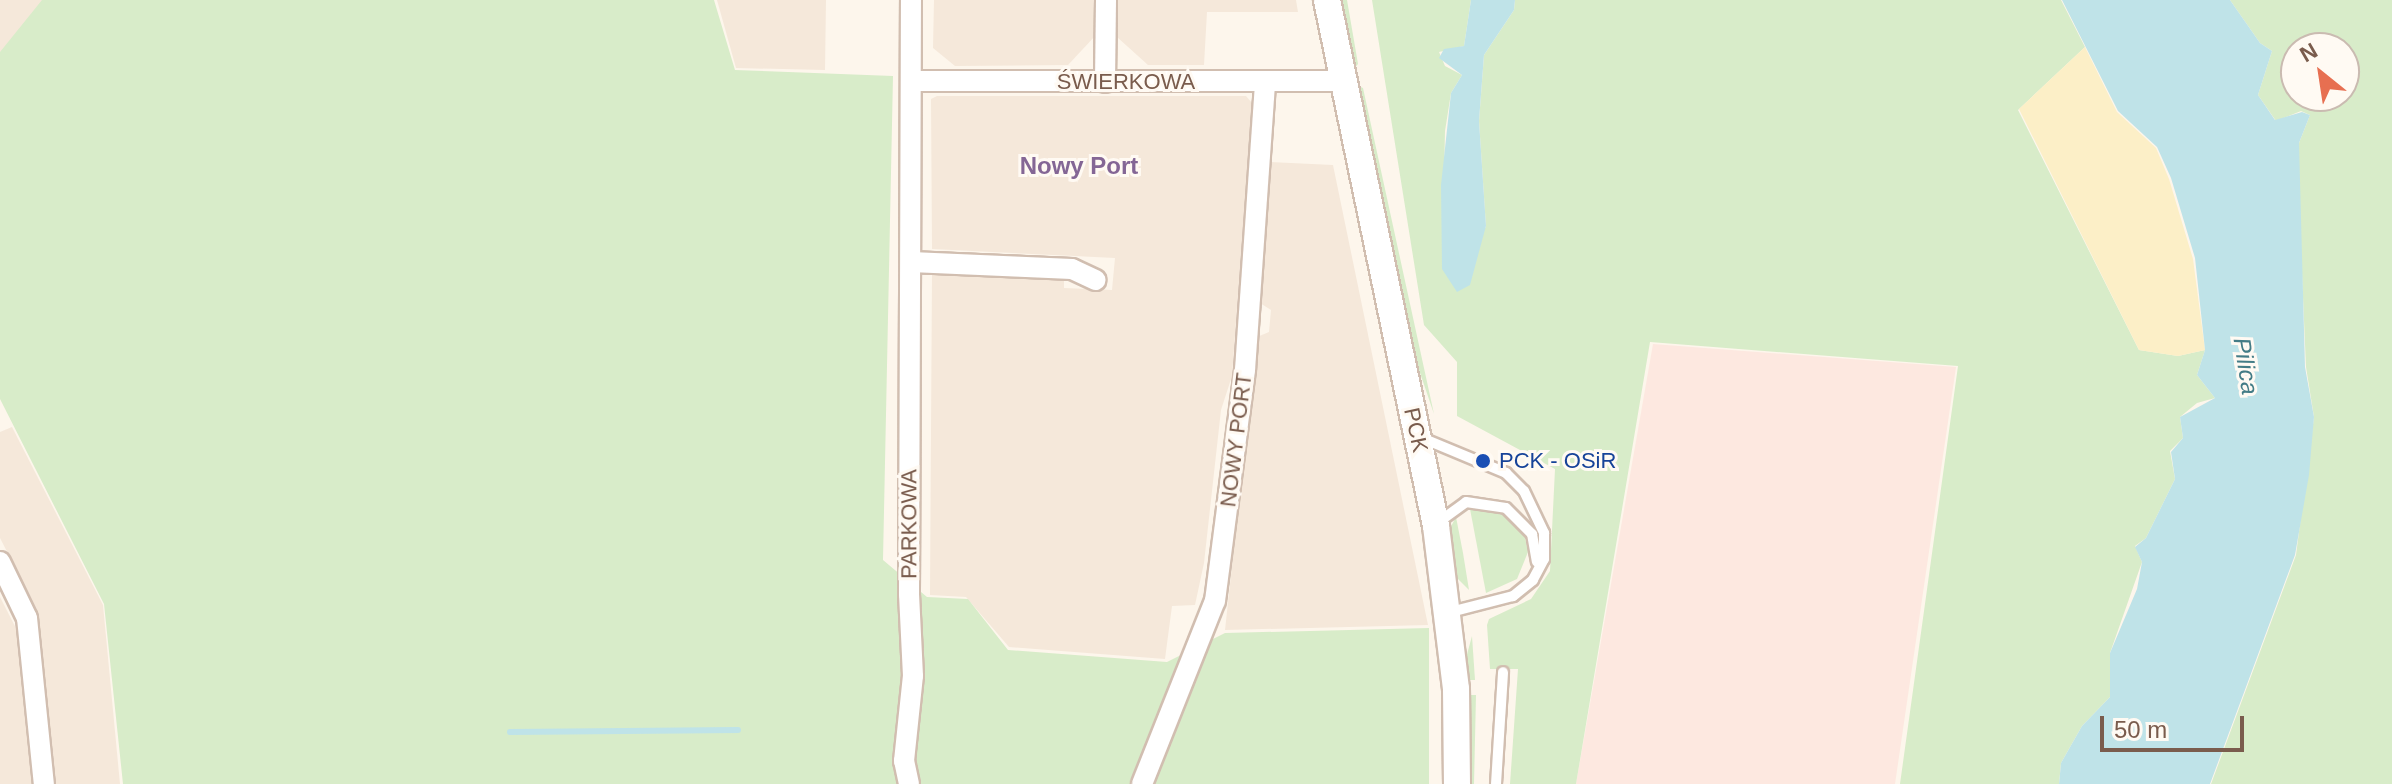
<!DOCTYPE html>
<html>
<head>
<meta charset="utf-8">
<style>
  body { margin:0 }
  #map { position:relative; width:2392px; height:784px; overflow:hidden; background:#fdf6ec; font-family:Helvetica,sans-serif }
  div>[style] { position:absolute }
  .residential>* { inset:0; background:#f5e8da }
  .commercial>* { inset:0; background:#fde8e0 }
  .green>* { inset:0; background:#d8ecc9 }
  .sand>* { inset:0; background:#fcefc7 }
  .water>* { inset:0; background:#bfe3e8 }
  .stream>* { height:6px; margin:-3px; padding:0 3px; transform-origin:3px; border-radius:3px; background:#bfe3e8 }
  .roads { filter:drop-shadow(2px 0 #d1beb0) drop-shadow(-2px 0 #d1beb0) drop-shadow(0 2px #d1beb0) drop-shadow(0 -2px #d1beb0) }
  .service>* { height:10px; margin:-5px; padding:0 5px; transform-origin:5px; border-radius:5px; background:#fff }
  .minor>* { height:20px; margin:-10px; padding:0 10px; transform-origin:10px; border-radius:10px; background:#fff }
  .tertiary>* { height:26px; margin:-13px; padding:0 13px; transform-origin:13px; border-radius:13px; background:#fff }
  .dots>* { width:22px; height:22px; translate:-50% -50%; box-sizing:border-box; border:4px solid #fffaf3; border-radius:50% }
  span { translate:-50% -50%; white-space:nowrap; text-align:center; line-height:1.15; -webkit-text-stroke:6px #fffaf3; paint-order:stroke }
  .street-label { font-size:22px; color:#7a5c4d }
  .transit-label { font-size:22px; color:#164399 }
  .left { translate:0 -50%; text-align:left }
  .neighbourhood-label { font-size:24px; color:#846695; font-weight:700 }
  .water-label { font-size:24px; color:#437c86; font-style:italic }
  .north { position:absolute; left:2280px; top:32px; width:80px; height:80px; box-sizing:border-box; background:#fffaf3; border:2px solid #cabbb1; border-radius:50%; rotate:330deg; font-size:22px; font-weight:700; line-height:32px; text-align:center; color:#7a5c4d }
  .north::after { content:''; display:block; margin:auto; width:28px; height:36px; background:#e76f51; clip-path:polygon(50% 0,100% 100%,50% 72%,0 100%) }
  .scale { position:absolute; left:2100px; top:716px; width:144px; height:36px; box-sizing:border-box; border:4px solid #7a5c4d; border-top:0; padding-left:10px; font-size:24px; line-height:28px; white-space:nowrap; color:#7a5c4d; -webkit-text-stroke:6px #fffaf3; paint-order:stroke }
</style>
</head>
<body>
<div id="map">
  <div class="residential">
    <i style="clip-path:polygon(0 0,45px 0,0 57px)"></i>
    <i style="clip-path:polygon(717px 0,826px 0,825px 70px,736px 68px)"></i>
    <i style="clip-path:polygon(934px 0,1095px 0,1096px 35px,1068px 65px,955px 66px,933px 48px)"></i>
    <i style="clip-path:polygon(1116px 0,1296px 0,1298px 12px,1207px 12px,1204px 65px,1148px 65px,1117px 37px)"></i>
    <i style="clip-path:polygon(937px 96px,1246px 96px,1252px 103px,1232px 376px,1221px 410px,1204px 563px,1195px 605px,1172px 606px,1165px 659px,1009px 647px,966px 597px,930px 595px,932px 272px,1064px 278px,1064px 288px,1112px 290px,1115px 258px,932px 249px,931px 99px)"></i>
    <i style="clip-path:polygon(1270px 162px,1333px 165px,1428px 625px,1225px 630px,1257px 337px,1269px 332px,1271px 310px,1260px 303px)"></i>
    <i style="clip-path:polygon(12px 427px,103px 605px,120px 784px,52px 784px,37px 610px,0 538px,0 432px)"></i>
    <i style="clip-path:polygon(0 597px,21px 638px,36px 784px,0 784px)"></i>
  </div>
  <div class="commercial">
    <i style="clip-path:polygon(1653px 344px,1956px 367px,1895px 784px,1576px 784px)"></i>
  </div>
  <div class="green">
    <i style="clip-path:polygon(42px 0,714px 0,735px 70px,893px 76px,883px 560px,927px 597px,968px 599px,1008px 650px,1167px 662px,1225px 633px,1429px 628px,1429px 784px,123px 784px,104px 604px,0 399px,0 52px)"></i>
    <i style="clip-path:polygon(1336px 0,1347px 0,1358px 64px,1352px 71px)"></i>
    <i style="clip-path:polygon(1372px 0,1471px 0,1464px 46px,1439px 52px,1445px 66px,1462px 75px,1451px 93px,1445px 131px,1442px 269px,1486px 227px,1479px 121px,1484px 55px,1514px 10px,1515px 0,2061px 0,2085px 47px,2018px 110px,2139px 350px,2178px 356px,2205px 350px,2197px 375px,2215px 398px,2197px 403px,2180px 417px,2183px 438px,2170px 451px,2175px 479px,2146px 538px,2135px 546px,2142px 562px,2110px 653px,2110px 697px,2082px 726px,2061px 763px,2059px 784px,1900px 784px,1958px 366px,1650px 342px,1576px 784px,1510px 784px,1518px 669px,1490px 669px,1487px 625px,1489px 619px,1531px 599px,1550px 571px,1555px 469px,1457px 416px,1457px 362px,1424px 325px)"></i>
    <i style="clip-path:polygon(evenodd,2230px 0,2392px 0,2392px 784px,2211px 784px,2296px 555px,2314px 417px,2306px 367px,2299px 203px,2299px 143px,2310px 115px,2301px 111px,2276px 121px,2258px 95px,2272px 51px,2260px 43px,2230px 0,2296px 48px,2344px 48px,2344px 96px,2296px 96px,2296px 48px)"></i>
    <i style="clip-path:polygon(1356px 85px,1363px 88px,1434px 414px,1418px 367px,1412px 367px)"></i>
    <i style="clip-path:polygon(1492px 507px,1509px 515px,1524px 532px,1528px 552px,1517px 579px,1486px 593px,1470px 509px)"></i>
    <i style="clip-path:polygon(1456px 517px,1463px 553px,1469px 590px,1455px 576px,1448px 532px)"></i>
    <i style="clip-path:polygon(1472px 636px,1475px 680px,1468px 680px,1466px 658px)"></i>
    <i style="clip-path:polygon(1469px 695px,1476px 695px,1474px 784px,1469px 784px)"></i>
  </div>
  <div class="sand">
    <i style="clip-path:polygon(2085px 47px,2117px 112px,2156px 148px,2169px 179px,2193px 259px,2205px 350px,2178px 356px,2139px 350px,2019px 109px)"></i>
  </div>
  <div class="water">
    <i style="clip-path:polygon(1471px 0,1515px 0,1514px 10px,1484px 55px,1479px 121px,1486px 226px,1470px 285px,1457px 292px,1442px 269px,1441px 185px,1451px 93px,1462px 75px,1439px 58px,1444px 49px,1464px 46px)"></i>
    <i style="clip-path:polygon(2062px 0,2230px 0,2260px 43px,2272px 51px,2258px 95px,2275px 120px,2302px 112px,2310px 115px,2299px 143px,2305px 367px,2314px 417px,2309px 475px,2295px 555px,2210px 784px,2059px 784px,2061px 763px,2082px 726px,2110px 697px,2110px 653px,2137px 589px,2142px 562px,2135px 547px,2146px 538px,2175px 479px,2171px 452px,2183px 438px,2180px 417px,2215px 398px,2197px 375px,2205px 350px,2195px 258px,2171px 178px,2157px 147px,2118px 111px)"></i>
  </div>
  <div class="stream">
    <i style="left:510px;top:732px;width:228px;rotate:-0.5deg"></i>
  </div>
  <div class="roads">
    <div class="service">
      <i style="left:1422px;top:438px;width:91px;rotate:22.6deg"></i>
      <i style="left:1506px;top:473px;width:25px;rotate:45deg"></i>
      <i style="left:1524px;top:491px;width:47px;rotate:64.5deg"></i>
      <i style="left:1544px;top:533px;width:26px;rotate:90deg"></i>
      <i style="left:1544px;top:559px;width:24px;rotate:118deg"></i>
      <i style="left:1533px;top:580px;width:26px;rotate:141deg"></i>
      <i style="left:1513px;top:596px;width:65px;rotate:165.7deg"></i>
      <i style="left:1440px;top:521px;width:32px;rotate:-36deg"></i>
      <i style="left:1466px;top:502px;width:40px;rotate:8.5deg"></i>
      <i style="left:1506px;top:508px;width:37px;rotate:45deg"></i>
      <i style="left:1532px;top:534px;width:28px;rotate:80deg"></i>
      <i style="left:1496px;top:784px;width:112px;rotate:-86.4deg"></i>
    </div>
    <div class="minor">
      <i style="left:911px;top:81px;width:430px"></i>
      <i style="left:1105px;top:82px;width:82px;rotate:-89.3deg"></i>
      <i style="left:911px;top:262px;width:161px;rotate:2.5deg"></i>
      <i style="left:1072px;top:269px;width:26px;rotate:25deg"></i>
      <i style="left:0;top:562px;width:62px;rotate:64.3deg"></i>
      <i style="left:27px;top:618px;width:167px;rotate:84.2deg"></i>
      <i style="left:909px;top:784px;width:24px;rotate:-102deg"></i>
      <i style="left:904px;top:761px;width:85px;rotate:-84deg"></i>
      <i style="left:913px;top:676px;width:82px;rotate:-92.8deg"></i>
      <i style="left:909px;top:594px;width:594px;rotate:-89.81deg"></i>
      <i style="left:1142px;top:784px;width:197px;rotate:-68.3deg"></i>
      <i style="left:1215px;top:601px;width:233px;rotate:-82.6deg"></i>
      <i style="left:1245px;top:370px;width:289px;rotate:-86deg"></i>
    </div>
    <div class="tertiary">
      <i style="left:1327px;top:0;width:537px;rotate:78.29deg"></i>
      <i style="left:1436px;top:526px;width:164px;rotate:83deg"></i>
      <i style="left:1456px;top:689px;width:95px;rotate:89.4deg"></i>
    </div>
  </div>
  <div class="dots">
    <i style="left:1483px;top:461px;background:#1a4fb4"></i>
  </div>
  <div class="street-label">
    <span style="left:1126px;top:82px">ŚWIERKOWA</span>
    <span style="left:1416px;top:430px;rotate:78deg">PCK</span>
    <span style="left:1236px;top:440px;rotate:-83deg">NOWY PORT</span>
    <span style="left:909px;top:524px;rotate:-90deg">PARKOWA</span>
  </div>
  <div class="transit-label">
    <span class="left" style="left:1499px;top:461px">PCK - OSiR</span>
  </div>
  <div class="neighbourhood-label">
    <span style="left:1079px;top:166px">Nowy Port</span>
  </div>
  <div class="water-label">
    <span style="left:2246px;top:366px;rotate:81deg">Pilica</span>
  </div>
  <div class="north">N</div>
  <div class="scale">50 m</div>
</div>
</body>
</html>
